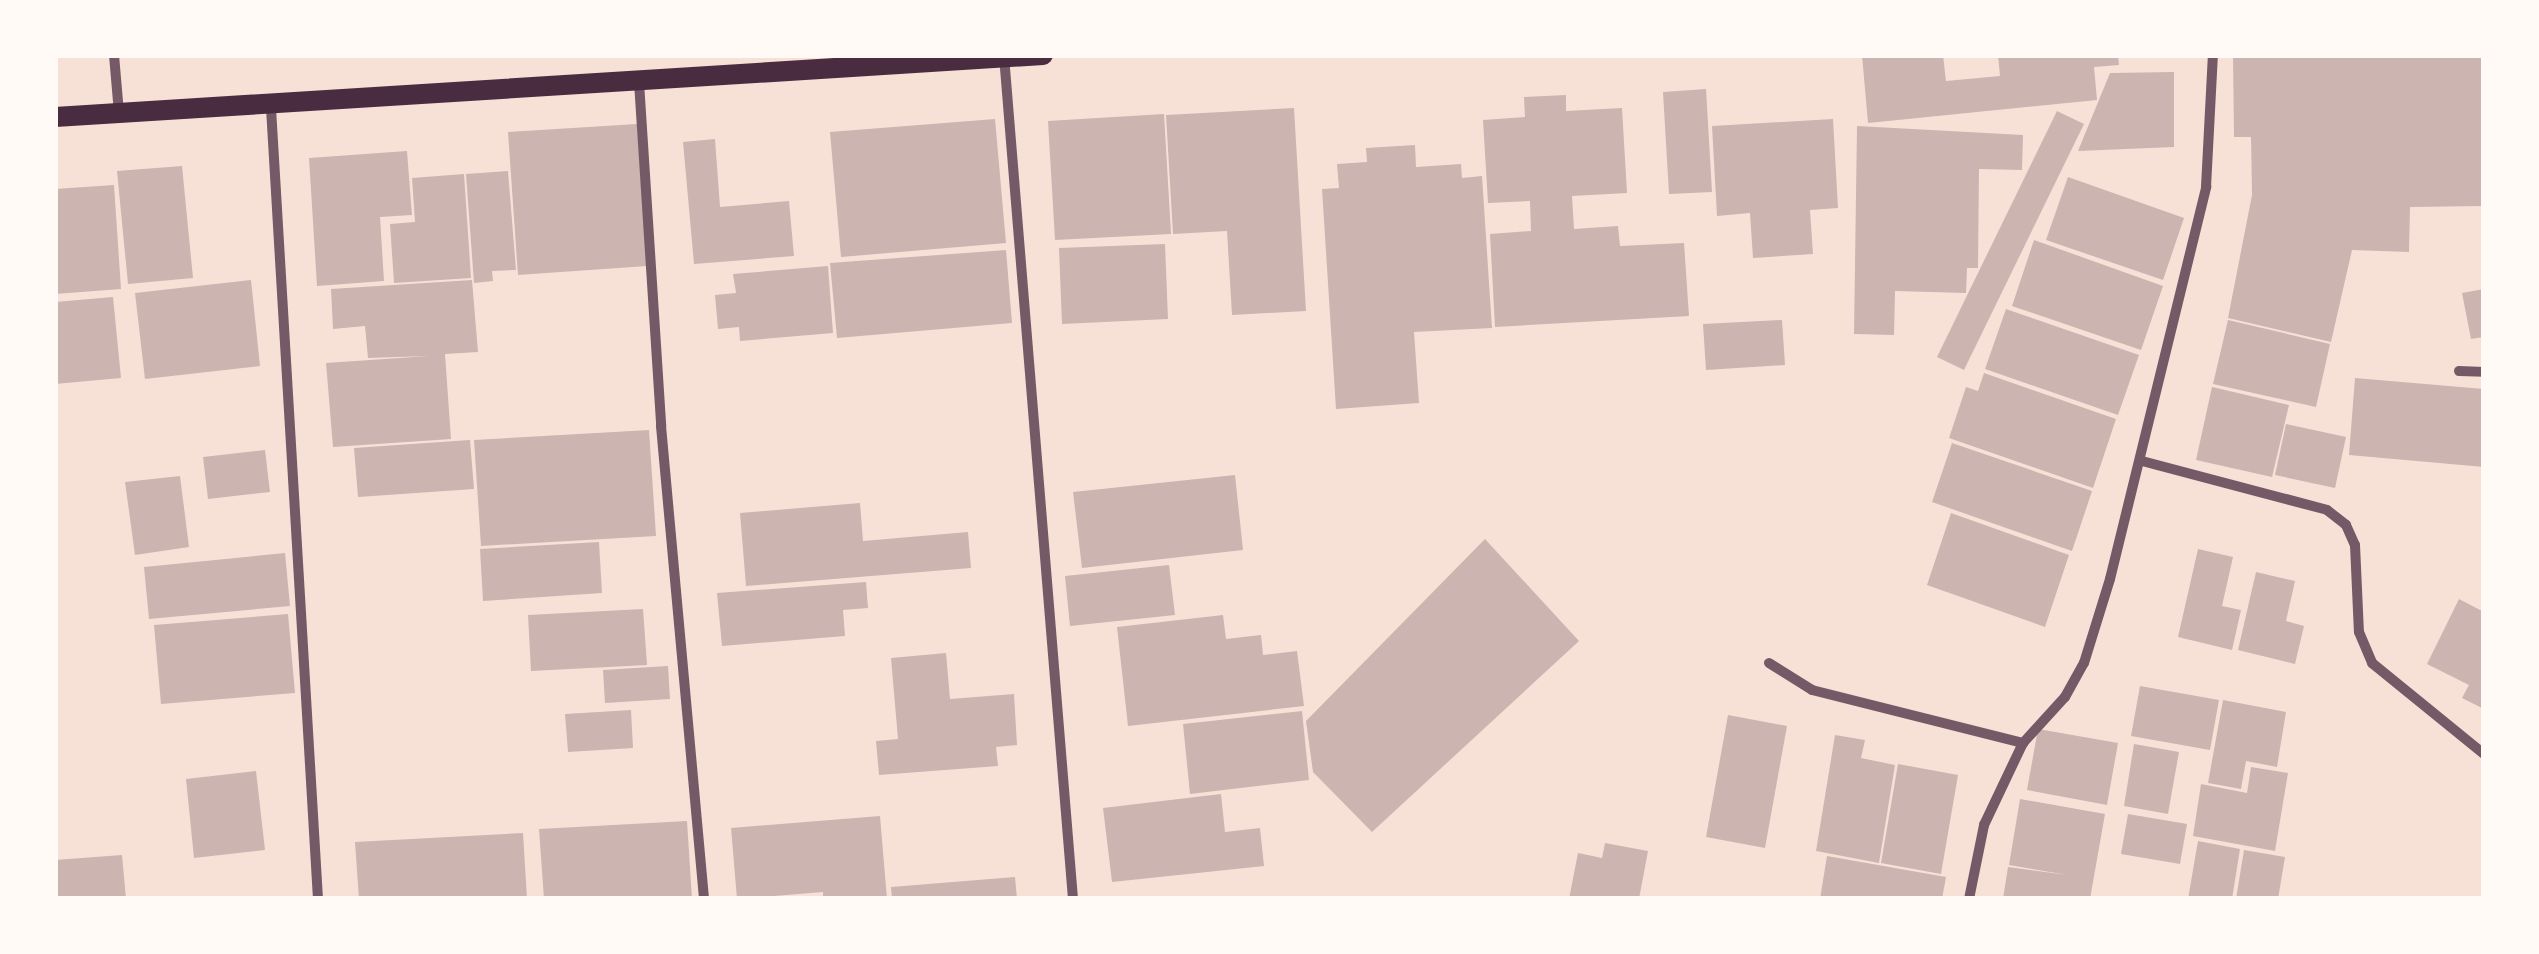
<!DOCTYPE html>
<html>
<head>
<meta charset="utf-8">
<style>
  body { margin:0 }
  #map { position:relative; width:2539px; height:954px; overflow:hidden; background:#f7e1d7; font-family:Bitter,serif }
  div>[style] { position:absolute }
  .building>* { inset:0; background:#ccb4b1 }
  .minor>* { height:10px; margin:-5px; padding:0 5px; transform-origin:5px; border-radius:5px; background:#755966 }
  .secondary>* { height:20px; margin:-10px; padding:0 10px; transform-origin:10px; border-radius:10px; background:#4a2c40 }
  span { translate:-50% -50%; white-space:nowrap; text-align:center; line-height:1.15; -webkit-text-stroke:10px #fffaf5; paint-order:stroke }
  .frame { position:absolute; inset:0; border:58px solid #fffaf5; pointer-events:none }
</style>
</head>
<body>
<div id="map">
  <div class="building">
    <i style="clip-path:polygon(1862px 55px,1943px 55px,1946px 81px,2000px 76px,1998px 55px,2118px 55px,2119px 65px,2094px 67px,2097px 100px,1868px 123px)"></i>
    <i style="clip-path:polygon(2233px 55px,2484px 55px,2484px 206px,2410px 207px,2409px 252px,2352px 250px,2331px 342px,2228px 318px,2252px 195px,2251px 137px,2234px 137px)"></i>
    <i style="clip-path:polygon(2174px 72px,2174px 147px,2078px 151px,2110px 73px)"></i>
    <i style="clip-path:polygon(1706px 89px,1712px 192px,1669px 194px,1663px 92px)"></i>
    <i style="clip-path:polygon(1566px 95px,1566px 111px,1622px 108px,1627px 193px,1572px 196px,1574px 229px,1618px 226px,1620px 246px,1684px 243px,1689px 316px,1495px 327px,1490px 234px,1531px 231px,1530px 201px,1488px 203px,1483px 120px,1525px 117px,1524px 97px)"></i>
    <i style="clip-path:polygon(1294px 108px,1306px 311px,1232px 315px,1227px 231px,1173px 234px,1166px 115px)"></i>
    <i style="clip-path:polygon(2057px 111px,2084px 124px,1964px 370px,1937px 357px)"></i>
    <i style="clip-path:polygon(1164px 114px,1171px 234px,1055px 240px,1048px 121px)"></i>
    <i style="clip-path:polygon(995px 119px,1006px 243px,841px 257px,830px 132px)"></i>
    <i style="clip-path:polygon(1833px 119px,1838px 208px,1810px 210px,1813px 254px,1753px 258px,1750px 213px,1717px 216px,1712px 126px)"></i>
    <i style="clip-path:polygon(637px 124px,647px 266px,518px 275px,508px 132px)"></i>
    <i style="clip-path:polygon(1857px 126px,2023px 135px,2022px 170px,1979px 169px,1978px 268px,1967px 268px,1966px 293px,1895px 291px,1894px 335px,1854px 334px)"></i>
    <i style="clip-path:polygon(715px 139px,720px 207px,789px 201px,794px 256px,694px 264px,683px 142px)"></i>
    <i style="clip-path:polygon(1415px 145px,1416px 167px,1461px 164px,1462px 178px,1482px 176px,1492px 328px,1414px 332px,1419px 403px,1336px 409px,1322px 189px,1339px 188px,1337px 164px,1367px 162px,1366px 148px)"></i>
    <i style="clip-path:polygon(407px 151px,412px 215px,380px 217px,384px 281px,317px 286px,309px 158px)"></i>
    <i style="clip-path:polygon(182px 166px,193px 278px,128px 284px,117px 171px)"></i>
    <i style="clip-path:polygon(508px 171px,516px 270px,492px 271px,493px 281px,474px 283px,466px 174px)"></i>
    <i style="clip-path:polygon(464px 174px,471px 278px,394px 283px,390px 224px,415px 222px,412px 178px)"></i>
    <i style="clip-path:polygon(2068px 177px,2184px 218px,2163px 280px,2046px 240px)"></i>
    <i style="clip-path:polygon(114px 185px,121px 289px,55px 294px,55px 189px)"></i>
    <i style="clip-path:polygon(2034px 240px,2163px 286px,2141px 350px,2012px 306px)"></i>
    <i style="clip-path:polygon(1165px 244px,1168px 319px,1062px 324px,1059px 248px)"></i>
    <i style="clip-path:polygon(1006px 250px,1012px 323px,837px 338px,830px 263px)"></i>
    <i style="clip-path:polygon(828px 266px,833px 333px,740px 341px,739px 327px,718px 329px,715px 295px,736px 293px,733px 274px)"></i>
    <i style="clip-path:polygon(251px 280px,260px 366px,145px 379px,135px 293px)"></i>
    <i style="clip-path:polygon(472px 280px,478px 352px,445px 354px,451px 439px,333px 447px,326px 363px,429px 356px,368px 358px,365px 326px,333px 329px,331px 289px)"></i>
    <i style="clip-path:polygon(2484px 289px,2484px 337px,2471px 339px,2462px 293px)"></i>
    <i style="clip-path:polygon(113px 297px,121px 378px,55px 384px,55px 302px)"></i>
    <i style="clip-path:polygon(2006px 309px,2139px 355px,2118px 415px,1985px 369px)"></i>
    <i style="clip-path:polygon(1782px 320px,1785px 365px,1706px 370px,1703px 324px)"></i>
    <i style="clip-path:polygon(2228px 320px,2330px 344px,2316px 407px,2213px 384px)"></i>
    <i style="clip-path:polygon(1984px 373px,2116px 419px,2093px 488px,1949px 438px,1966px 387px,1978px 391px)"></i>
    <i style="clip-path:polygon(2355px 378px,2484px 389px,2484px 467px,2349px 455px)"></i>
    <i style="clip-path:polygon(2212px 387px,2289px 405px,2272px 477px,2196px 460px)"></i>
    <i style="clip-path:polygon(2286px 424px,2346px 437px,2335px 488px,2275px 475px)"></i>
    <i style="clip-path:polygon(649px 430px,656px 536px,481px 546px,474px 440px)"></i>
    <i style="clip-path:polygon(470px 440px,474px 489px,358px 497px,354px 448px)"></i>
    <i style="clip-path:polygon(1952px 443px,2092px 491px,2072px 551px,1932px 502px)"></i>
    <i style="clip-path:polygon(265px 450px,270px 492px,208px 499px,203px 457px)"></i>
    <i style="clip-path:polygon(1235px 475px,1243px 550px,1082px 568px,1073px 492px)"></i>
    <i style="clip-path:polygon(180px 476px,189px 547px,135px 555px,125px 482px)"></i>
    <i style="clip-path:polygon(860px 503px,863px 541px,968px 532px,971px 568px,746px 586px,740px 513px)"></i>
    <i style="clip-path:polygon(1951px 513px,2069px 555px,2045px 627px,1927px 585px)"></i>
    <i style="clip-path:polygon(1485px 539px,1579px 641px,1372px 832px,1313px 772px,1306px 721px)"></i>
    <i style="clip-path:polygon(599px 542px,602px 593px,483px 601px,480px 549px)"></i>
    <i style="clip-path:polygon(2198px 549px,2233px 557px,2222px 606px,2241px 610px,2232px 650px,2178px 637px)"></i>
    <i style="clip-path:polygon(285px 553px,290px 606px,149px 619px,144px 567px)"></i>
    <i style="clip-path:polygon(1169px 565px,1175px 615px,1070px 626px,1065px 576px)"></i>
    <i style="clip-path:polygon(2256px 572px,2295px 581px,2286px 621px,2304px 626px,2295px 664px,2238px 650px)"></i>
    <i style="clip-path:polygon(866px 582px,868px 608px,843px 610px,845px 636px,722px 646px,717px 593px)"></i>
    <i style="clip-path:polygon(2459px 599px,2484px 612px,2484px 709px,2462px 698px,2469px 685px,2427px 664px)"></i>
    <i style="clip-path:polygon(643px 609px,647px 665px,531px 671px,528px 615px)"></i>
    <i style="clip-path:polygon(288px 614px,295px 693px,161px 704px,154px 625px)"></i>
    <i style="clip-path:polygon(1223px 615px,1226px 639px,1261px 635px,1263px 655px,1297px 651px,1304px 706px,1128px 726px,1117px 627px)"></i>
    <i style="clip-path:polygon(946px 653px,950px 699px,1014px 694px,1017px 745px,996px 747px,998px 766px,879px 775px,876px 741px,898px 739px,891px 658px)"></i>
    <i style="clip-path:polygon(668px 666px,670px 699px,605px 703px,603px 670px)"></i>
    <i style="clip-path:polygon(2140px 686px,2219px 700px,2210px 750px,2131px 736px)"></i>
    <i style="clip-path:polygon(2223px 700px,2286px 712px,2277px 767px,2246px 761px,2241px 789px,2208px 783px)"></i>
    <i style="clip-path:polygon(631px 710px,633px 748px,568px 752px,565px 714px)"></i>
    <i style="clip-path:polygon(1302px 711px,1309px 780px,1190px 794px,1183px 724px)"></i>
    <i style="clip-path:polygon(1728px 715px,1787px 726px,1765px 848px,1706px 837px)"></i>
    <i style="clip-path:polygon(2038px 729px,2118px 743px,2107px 805px,2027px 790px)"></i>
    <i style="clip-path:polygon(1835px 735px,1865px 740px,1861px 758px,1895px 765px,1879px 863px,1816px 851px)"></i>
    <i style="clip-path:polygon(2134px 744px,2179px 752px,2168px 814px,2124px 806px)"></i>
    <i style="clip-path:polygon(1898px 764px,1958px 775px,1941px 874px,1881px 863px)"></i>
    <i style="clip-path:polygon(2251px 767px,2288px 773px,2275px 851px,2193px 836px,2201px 784px,2247px 793px)"></i>
    <i style="clip-path:polygon(256px 771px,265px 850px,194px 858px,186px 779px)"></i>
    <i style="clip-path:polygon(1221px 794px,1225px 832px,1260px 828px,1264px 866px,1112px 882px,1103px 808px)"></i>
    <i style="clip-path:polygon(2020px 799px,2105px 814px,2090px 899px,2003px 899px,2008px 867px,2068px 875px,2009px 865px)"></i>
    <i style="clip-path:polygon(2128px 814px,2187px 824px,2180px 864px,2121px 854px)"></i>
    <i style="clip-path:polygon(880px 816px,887px 899px,823px 899px,823px 892px,737px 899px,731px 828px)"></i>
    <i style="clip-path:polygon(687px 821px,692px 899px,544px 899px,539px 829px)"></i>
    <i style="clip-path:polygon(523px 833px,527px 899px,359px 899px,355px 842px)"></i>
    <i style="clip-path:polygon(2198px 841px,2240px 849px,2232px 899px,2188px 899px)"></i>
    <i style="clip-path:polygon(1605px 843px,1648px 851px,1639px 899px,1569px 899px,1578px 853px,1602px 858px)"></i>
    <i style="clip-path:polygon(2244px 850px,2285px 857px,2278px 899px,2236px 899px)"></i>
    <i style="clip-path:polygon(122px 855px,126px 899px,55px 899px,55px 860px)"></i>
    <i style="clip-path:polygon(1827px 856px,1946px 877px,1942px 899px,1820px 899px)"></i>
    <i style="clip-path:polygon(1015px 877px,1017px 899px,892px 899px,891px 887px)"></i>
  </div>
  <div class="minor">
    <i style="left:114px;top:55px;width:58px;rotate:85.1deg"></i>
    <i style="left:1004px;top:56px;width:846px;rotate:85.32deg"></i>
    <i style="left:639px;top:82px;width:345px;rotate:86.3deg"></i>
    <i style="left:661px;top:426px;width:475px;rotate:84.8deg"></i>
    <i style="left:271px;top:108px;width:792px;rotate:86.6deg"></i>
    <i style="left:2459px;top:371px;width:25px;rotate:2deg"></i>
    <i style="left:2142px;top:461px;width:191px;rotate:14.8deg"></i>
    <i style="left:2327px;top:510px;width:24px;rotate:38deg"></i>
    <i style="left:2346px;top:525px;width:22px;rotate:66deg"></i>
    <i style="left:2355px;top:545px;width:87px;rotate:87.4deg"></i>
    <i style="left:2359px;top:632px;width:34px;rotate:67deg"></i>
    <i style="left:2372px;top:663px;width:144px;rotate:39.1deg"></i>
    <i style="left:1769px;top:663px;width:51px;rotate:32.1deg"></i>
    <i style="left:1812px;top:690px;width:218px;rotate:14.1deg"></i>
    <i style="left:1969px;top:899px;width:76px;rotate:-78.5deg"></i>
    <i style="left:1984px;top:825px;width:91px;rotate:-64.6deg"></i>
    <i style="left:2023px;top:743px;width:62px;rotate:-47.6deg"></i>
    <i style="left:2065px;top:697px;width:39px;rotate:-61deg"></i>
    <i style="left:2084px;top:663px;width:88px;rotate:-72.8deg"></i>
    <i style="left:2110px;top:579px;width:404px;rotate:-76.2deg"></i>
    <i style="left:2206px;top:187px;width:132px;rotate:-87deg"></i>
  </div>
  <div class="secondary">
    <i style="left:55px;top:117px;width:990px;rotate:-3.59deg"></i>
  </div>
  <div class="frame"></div>
</div>
</body>
</html>
